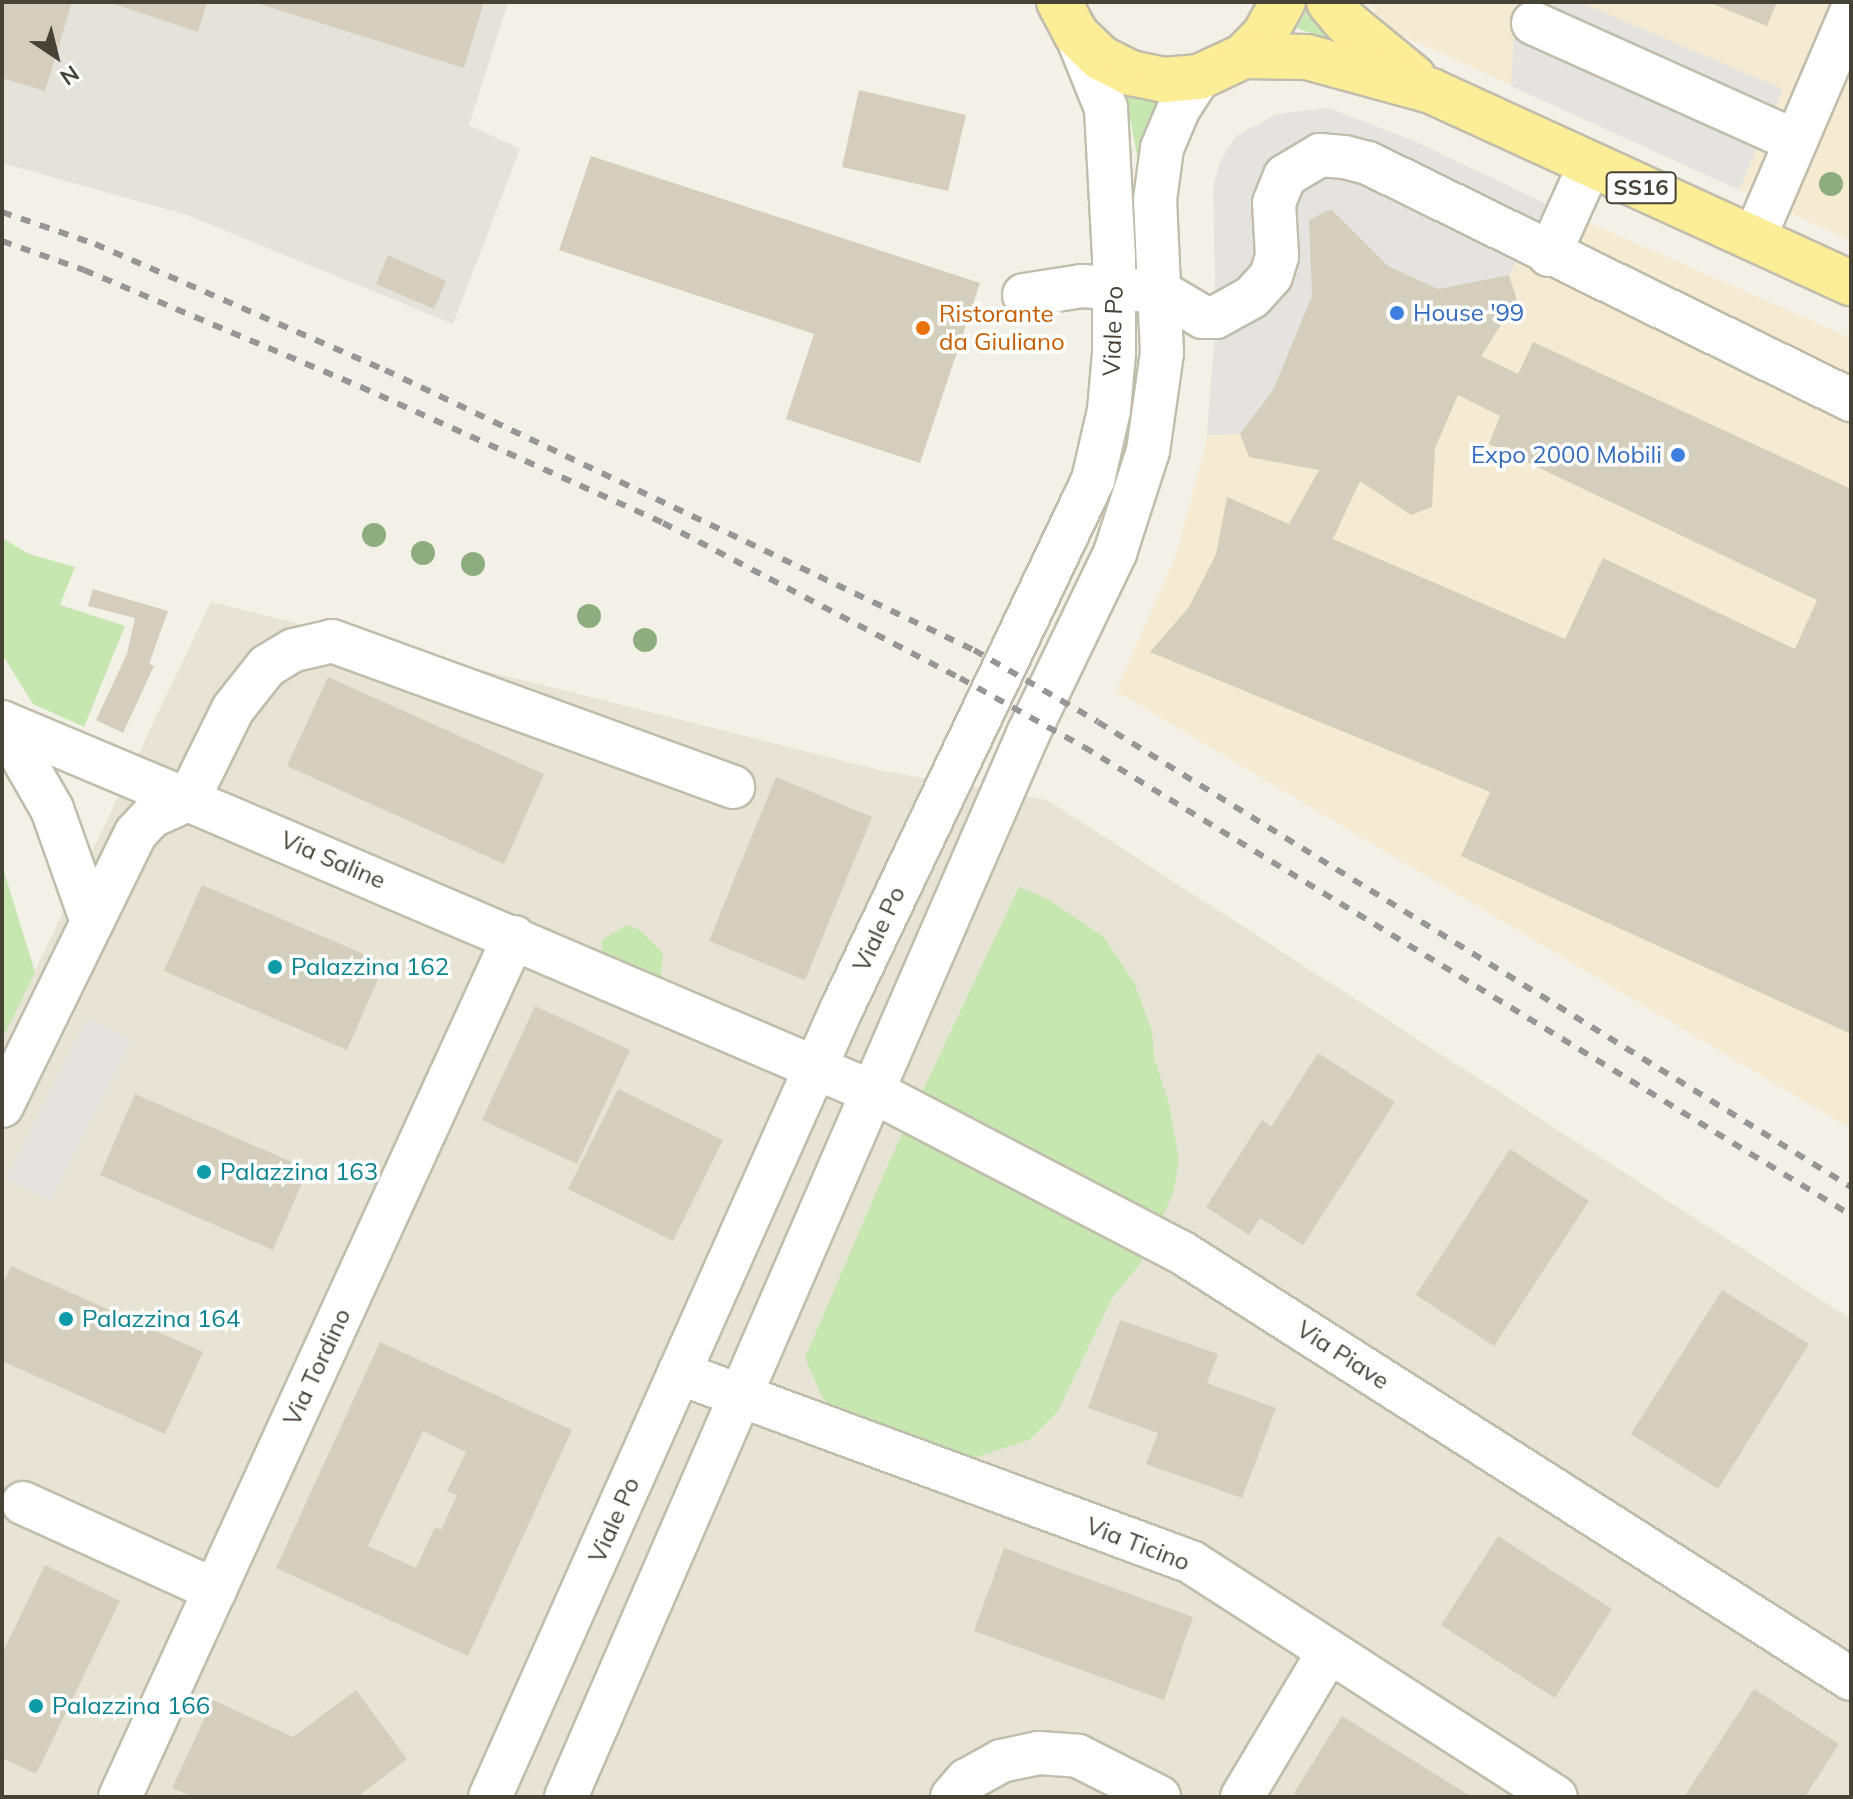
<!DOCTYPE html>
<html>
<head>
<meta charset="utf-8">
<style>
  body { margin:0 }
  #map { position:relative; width:1853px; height:1799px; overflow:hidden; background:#f3f1e7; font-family:Mulish,sans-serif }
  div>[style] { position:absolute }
  .residential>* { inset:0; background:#e7e4d5 }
  .commercial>* { inset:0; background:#f5ebd2 }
  .industrial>* { inset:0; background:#e5e2db }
  .green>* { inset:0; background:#c6e7b0 }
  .parking>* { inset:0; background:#e4e3df }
  .building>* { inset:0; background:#d4cebc }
  .roads { filter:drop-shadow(2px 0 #c1bdac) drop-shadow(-2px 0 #c1bdac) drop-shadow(0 2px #c1bdac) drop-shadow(0 -2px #c1bdac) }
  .minor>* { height:42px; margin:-21px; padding:0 21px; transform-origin:21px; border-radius:21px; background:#fff }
  .major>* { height:44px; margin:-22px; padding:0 22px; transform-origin:22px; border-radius:22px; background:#fced97 }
  .rail>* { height:6px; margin-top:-3px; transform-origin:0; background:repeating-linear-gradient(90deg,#969696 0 10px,transparent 0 20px) }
  .trees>* { width:24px; height:24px; margin:-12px; border-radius:50%; background:#8ead7f }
  .dots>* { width:22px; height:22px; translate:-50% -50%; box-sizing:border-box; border:4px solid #fff; border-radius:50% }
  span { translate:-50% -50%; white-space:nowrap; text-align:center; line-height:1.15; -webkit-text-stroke:7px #fff; paint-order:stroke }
  .shield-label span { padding:2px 6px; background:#fff; border:2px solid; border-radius:6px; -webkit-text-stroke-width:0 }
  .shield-label { font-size:22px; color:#464236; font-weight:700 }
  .shop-label { font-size:24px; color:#366cbe }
  .left { translate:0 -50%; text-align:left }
  .right { translate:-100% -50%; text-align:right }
  .food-label { font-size:24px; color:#c56008 }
  .street-label { font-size:24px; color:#464236 }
  .culture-label { font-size:24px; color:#0d838f }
  .frame { position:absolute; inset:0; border:4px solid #464236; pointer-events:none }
  .north { position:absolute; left:16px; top:16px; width:80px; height:80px; -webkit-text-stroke:6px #fff; paint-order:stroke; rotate:145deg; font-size:22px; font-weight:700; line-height:32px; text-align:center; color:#464236 }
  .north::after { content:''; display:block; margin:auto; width:28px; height:36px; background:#464236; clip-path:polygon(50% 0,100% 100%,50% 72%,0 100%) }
</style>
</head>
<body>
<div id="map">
  <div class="residential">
    <i style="clip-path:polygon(211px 602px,884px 771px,1047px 800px,1851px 1319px,1851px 1797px,2px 1797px,2px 1040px)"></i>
  </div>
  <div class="commercial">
    <i style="clip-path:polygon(1366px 2px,1851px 2px,1851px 241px,1395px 32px)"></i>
    <i style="clip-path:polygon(1329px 108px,1851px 338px,1851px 1129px,1116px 691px,1176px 555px,1206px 443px,1216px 317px,1213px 188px,1220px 162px,1236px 136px,1277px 114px)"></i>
  </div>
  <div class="industrial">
    <i style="clip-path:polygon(2px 2px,508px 2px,469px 125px,520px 149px,453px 324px,187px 215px,2px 163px)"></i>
  </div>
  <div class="green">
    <i style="clip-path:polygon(1311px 2px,1336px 43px,1297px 28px)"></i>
    <i style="clip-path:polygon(1121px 86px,1172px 99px,1142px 183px,1131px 123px)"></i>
    <i style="clip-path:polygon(2px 538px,29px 554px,75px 567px,60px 605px,125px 626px,84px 727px,33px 704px,2px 654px)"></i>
    <i style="clip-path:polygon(2px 865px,35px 972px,2px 1040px)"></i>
    <i style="clip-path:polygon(1019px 887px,1048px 899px,1104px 937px,1134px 982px,1152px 1031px,1154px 1057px,1169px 1104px,1179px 1160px,1173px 1194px,1140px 1264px,1112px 1298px,1058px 1411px,1029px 1440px,961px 1462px,859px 1426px,823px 1399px,805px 1358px,890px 1160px)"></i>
    <i style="clip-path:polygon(626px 925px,640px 930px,663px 953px,660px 988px,602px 958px,602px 940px)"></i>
  </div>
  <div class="parking">
    <i style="clip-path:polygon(1516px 2px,1580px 2px,1783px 89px,1739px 190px,1511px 86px)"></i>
    <i style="clip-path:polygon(1329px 108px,1414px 141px,1549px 205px,1509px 275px,1438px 289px,1388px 266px,1331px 209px,1310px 220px,1312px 296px,1273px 390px,1240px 434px,1207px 435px,1216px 317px,1213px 188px,1220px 162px,1236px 136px,1277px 114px)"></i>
    <i style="clip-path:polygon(87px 1018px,132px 1040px,50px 1201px,6px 1179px)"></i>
  </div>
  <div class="building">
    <i style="clip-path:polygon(2px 2px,72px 2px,45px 91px,2px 78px)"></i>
    <i style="clip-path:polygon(108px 2px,207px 2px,198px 32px)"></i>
    <i style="clip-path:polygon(253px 2px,484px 2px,464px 68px)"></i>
    <i style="clip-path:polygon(1708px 2px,1777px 2px,1767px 26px)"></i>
    <i style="clip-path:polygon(859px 90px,966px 115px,948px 191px,842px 167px)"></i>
    <i style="clip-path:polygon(591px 156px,980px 283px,920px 463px,786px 419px,814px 334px,559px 250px)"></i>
    <i style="clip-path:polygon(evenodd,1331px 209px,1388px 266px,1438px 289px,1509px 275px,1517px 300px,1481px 356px,1518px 374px,1533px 342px,1851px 489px,1851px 1034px,1461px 856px,1490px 792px,1150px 652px,1189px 607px,1216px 554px,1227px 497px,1289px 524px,1319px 470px,1249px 457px,1240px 434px,1273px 390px,1312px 296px,1309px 220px,1331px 209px,1458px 395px,1500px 416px,1489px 444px,1817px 600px,1795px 649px,1603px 558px,1565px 639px,1333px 539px,1360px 481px,1411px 515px,1432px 507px,1435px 448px,1458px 395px)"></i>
    <i style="clip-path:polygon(388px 255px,446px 281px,434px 309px,376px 284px)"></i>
    <i style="clip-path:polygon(93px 589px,168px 611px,149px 664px,154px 666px,123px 733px,96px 720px,127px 654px,135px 618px,88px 606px)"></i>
    <i style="clip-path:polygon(328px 677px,544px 774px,504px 864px,287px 766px)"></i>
    <i style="clip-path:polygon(776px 777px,872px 817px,805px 980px,709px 941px)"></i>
    <i style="clip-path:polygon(202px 885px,385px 963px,347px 1050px,164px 971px)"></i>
    <i style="clip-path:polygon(535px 1006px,630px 1050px,577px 1164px,482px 1120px)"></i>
    <i style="clip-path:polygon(1318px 1053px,1395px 1102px,1303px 1245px,1260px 1218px,1249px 1235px,1206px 1207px,1262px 1120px,1271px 1127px)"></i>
    <i style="clip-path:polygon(618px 1089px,723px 1140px,673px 1241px,568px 1189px)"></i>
    <i style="clip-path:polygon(135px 1094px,308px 1169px,273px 1250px,100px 1175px)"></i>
    <i style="clip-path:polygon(1510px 1149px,1589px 1201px,1494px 1346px,1416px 1295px)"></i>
    <i style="clip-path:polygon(11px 1266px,203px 1352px,165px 1434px,2px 1361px,2px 1286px)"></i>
    <i style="clip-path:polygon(1722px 1290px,1809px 1344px,1718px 1489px,1631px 1434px)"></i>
    <i style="clip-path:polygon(1120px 1320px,1218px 1354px,1207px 1383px,1276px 1408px,1242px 1498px,1146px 1464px,1158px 1433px,1088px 1408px)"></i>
    <i style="clip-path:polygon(evenodd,380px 1342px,572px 1430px,468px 1656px,276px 1568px,380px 1342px,423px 1431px,466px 1452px,447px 1491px,457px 1495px,441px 1530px,435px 1527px,416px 1568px,368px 1546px,423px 1431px)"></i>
    <i style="clip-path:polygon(1498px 1536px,1612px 1609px,1555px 1698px,1441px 1625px)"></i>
    <i style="clip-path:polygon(1004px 1548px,1193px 1617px,1164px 1700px,974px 1631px)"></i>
    <i style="clip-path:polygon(45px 1565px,120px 1601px,36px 1774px,2px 1758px,2px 1654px)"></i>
    <i style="clip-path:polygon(1754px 1689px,1839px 1744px,1805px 1797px,1684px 1797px)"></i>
    <i style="clip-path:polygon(356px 1690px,407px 1759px,357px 1797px,193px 1797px,172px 1788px,213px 1700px,293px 1737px)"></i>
    <i style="clip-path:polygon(1342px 1716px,1472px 1797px,1301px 1797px,1294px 1793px)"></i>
  </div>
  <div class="roads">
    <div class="minor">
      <i style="left:1533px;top:23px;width:288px;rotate:24.2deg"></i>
      <i style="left:1754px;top:239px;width:246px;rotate:-66.8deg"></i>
      <i style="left:1549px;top:255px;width:100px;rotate:-65.7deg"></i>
      <i style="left:1024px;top:295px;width:59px;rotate:-8.8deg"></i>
      <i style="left:1082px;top:286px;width:79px;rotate:4.3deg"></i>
      <i style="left:1161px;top:292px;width:49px;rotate:30.8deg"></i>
      <i style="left:1203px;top:317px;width:13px"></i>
      <i style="left:1216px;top:317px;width:41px;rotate:-29.1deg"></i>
      <i style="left:1252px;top:297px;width:28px;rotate:-48deg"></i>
      <i style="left:1271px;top:276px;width:21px;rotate:-73deg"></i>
      <i style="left:1277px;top:256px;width:53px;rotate:-93.2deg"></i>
      <i style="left:1274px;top:203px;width:29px;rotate:-68deg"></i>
      <i style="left:1285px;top:176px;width:41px;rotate:-31deg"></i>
      <i style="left:1320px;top:155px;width:25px;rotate:5deg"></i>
      <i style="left:1345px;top:157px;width:24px;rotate:15deg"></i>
      <i style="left:1368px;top:163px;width:538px;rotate:26.14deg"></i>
      <i style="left:2px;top:722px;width:202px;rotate:22.8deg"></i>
      <i style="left:188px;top:800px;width:102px;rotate:-63.7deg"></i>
      <i style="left:233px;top:709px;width:55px;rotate:-51.7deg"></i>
      <i style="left:267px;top:666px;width:31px;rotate:-31deg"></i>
      <i style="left:294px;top:650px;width:39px;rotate:-13deg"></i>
      <i style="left:332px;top:641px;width:427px;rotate:20deg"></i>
      <i style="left:2px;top:722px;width:100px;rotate:60.1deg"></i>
      <i style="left:52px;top:809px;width:120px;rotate:70.5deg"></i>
      <i style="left:2px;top:1106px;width:304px;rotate:-63.9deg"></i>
      <i style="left:136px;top:833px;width:23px;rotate:-47deg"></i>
      <i style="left:152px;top:816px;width:39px;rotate:-24deg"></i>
      <i style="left:188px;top:800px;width:757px;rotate:23.11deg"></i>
      <i style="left:884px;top:1097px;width:335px;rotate:27.6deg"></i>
      <i style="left:1181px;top:1252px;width:794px;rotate:32.51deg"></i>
      <i style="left:679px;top:1373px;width:546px;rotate:20.26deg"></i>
      <i style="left:1191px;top:1562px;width:434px;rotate:32.8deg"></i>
      <i style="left:23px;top:1503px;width:211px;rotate:24.4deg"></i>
      <i style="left:120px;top:1797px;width:946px;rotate:-65.39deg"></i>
      <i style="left:490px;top:1797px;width:864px;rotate:-65.96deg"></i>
      <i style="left:842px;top:1008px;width:585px;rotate:-64.57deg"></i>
      <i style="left:1093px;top:480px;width:72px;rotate:-77.1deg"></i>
      <i style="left:1109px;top:410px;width:57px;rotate:-85deg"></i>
      <i style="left:1114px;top:353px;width:96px;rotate:-90deg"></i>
      <i style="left:1114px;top:257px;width:149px;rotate:-93.1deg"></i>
      <i style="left:1106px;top:108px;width:80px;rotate:-112.1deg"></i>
      <i style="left:566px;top:1797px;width:1159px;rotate:-66.51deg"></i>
      <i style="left:1028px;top:734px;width:201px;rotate:-64.3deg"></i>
      <i style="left:1115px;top:553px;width:107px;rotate:-72.1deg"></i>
      <i style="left:1148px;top:451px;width:99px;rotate:-81.9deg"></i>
      <i style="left:1162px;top:353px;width:153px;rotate:-92.6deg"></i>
      <i style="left:1155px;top:200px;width:52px;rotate:-82.3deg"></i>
      <i style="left:1162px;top:148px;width:43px;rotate:-67deg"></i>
      <i style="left:1179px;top:108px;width:37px;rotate:-57deg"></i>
      <i style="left:952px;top:1797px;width:23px;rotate:-49deg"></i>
      <i style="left:967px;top:1780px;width:39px;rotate:-29deg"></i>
      <i style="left:1001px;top:1761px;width:39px;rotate:-12deg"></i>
      <i style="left:1039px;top:1753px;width:39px;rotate:4deg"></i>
      <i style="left:1078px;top:1756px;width:91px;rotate:26.8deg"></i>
      <i style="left:1242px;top:1797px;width:170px;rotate:-59.2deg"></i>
    </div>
    <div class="major">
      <i style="left:1059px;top:2px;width:36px;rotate:62deg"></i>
      <i style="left:1076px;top:34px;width:35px;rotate:44deg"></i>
      <i style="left:1101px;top:58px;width:34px;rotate:27deg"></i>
      <i style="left:1131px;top:73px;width:34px;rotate:12deg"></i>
      <i style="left:1164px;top:80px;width:35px;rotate:-5deg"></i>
      <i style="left:1199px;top:77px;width:50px;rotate:-25deg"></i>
      <i style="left:1244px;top:56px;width:30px;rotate:-46deg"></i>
      <i style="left:1265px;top:34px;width:37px;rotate:-61deg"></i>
      <i style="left:1329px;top:2px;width:26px;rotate:50deg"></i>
      <i style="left:1346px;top:22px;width:87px;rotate:39.4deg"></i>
      <i style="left:1244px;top:56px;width:63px;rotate:0.9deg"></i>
      <i style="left:1307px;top:57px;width:129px;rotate:15.3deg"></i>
      <i style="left:1431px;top:91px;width:462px;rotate:24.6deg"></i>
    </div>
  </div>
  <div class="rail">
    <i style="left:2px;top:212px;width:98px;rotate:19deg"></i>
    <i style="left:95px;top:244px;width:316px;rotate:23.5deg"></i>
    <i style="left:385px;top:370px;width:652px;rotate:25.43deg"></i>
    <i style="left:974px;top:650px;width:143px;rotate:30.1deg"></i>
    <i style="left:1098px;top:722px;width:885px;rotate:31.7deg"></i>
    <i style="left:2px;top:241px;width:87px;rotate:19.5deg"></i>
    <i style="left:84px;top:270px;width:301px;rotate:22.9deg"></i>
    <i style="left:361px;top:387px;width:331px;rotate:24.2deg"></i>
    <i style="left:663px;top:523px;width:335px;rotate:27.6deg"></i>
    <i style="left:960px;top:678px;width:142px;rotate:29.1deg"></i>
    <i style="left:1084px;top:747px;width:899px;rotate:31.39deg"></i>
  </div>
  <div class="trees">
    <i style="left:1831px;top:184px"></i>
    <i style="left:374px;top:535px"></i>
    <i style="left:423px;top:553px"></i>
    <i style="left:473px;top:564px"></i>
    <i style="left:589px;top:616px"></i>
    <i style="left:645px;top:640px"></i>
  </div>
  <div class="dots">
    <i style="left:1397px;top:313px;background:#3f7fe0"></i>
    <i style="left:923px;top:328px;background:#e8710a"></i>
    <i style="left:1678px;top:455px;background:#3f7fe0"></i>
    <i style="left:275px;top:967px;background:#0f9aa8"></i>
    <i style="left:204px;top:1172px;background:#0f9aa8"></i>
    <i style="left:66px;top:1319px;background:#0f9aa8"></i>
    <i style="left:36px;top:1706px;background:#0f9aa8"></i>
  </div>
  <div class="shield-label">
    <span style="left:1641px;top:188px">SS16</span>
  </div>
  <div class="shop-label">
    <span class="left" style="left:1413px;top:313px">House '99</span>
    <span class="right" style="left:1662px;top:455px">Expo 2000 Mobili</span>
  </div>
  <div class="food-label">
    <span class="left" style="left:939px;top:328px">Ristorante<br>da Giuliano</span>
  </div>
  <div class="street-label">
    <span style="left:1113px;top:331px;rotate:-88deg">Viale Po</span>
    <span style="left:333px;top:860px;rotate:23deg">Via Saline</span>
    <span style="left:879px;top:929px;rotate:-65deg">Viale Po</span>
    <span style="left:1343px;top:1355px;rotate:33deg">Via Piave</span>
    <span style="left:317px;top:1367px;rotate:-65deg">Via Tordino</span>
    <span style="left:614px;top:1520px;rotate:-66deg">Viale Po</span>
    <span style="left:1138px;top:1544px;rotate:21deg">Via Ticino</span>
  </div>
  <div class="culture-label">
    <span class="left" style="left:291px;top:967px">Palazzina 162</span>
    <span class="left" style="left:220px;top:1172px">Palazzina 163</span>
    <span class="left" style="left:82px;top:1319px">Palazzina 164</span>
    <span class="left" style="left:52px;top:1706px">Palazzina 166</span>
  </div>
  <div class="frame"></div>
  <div class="north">N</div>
</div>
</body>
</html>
